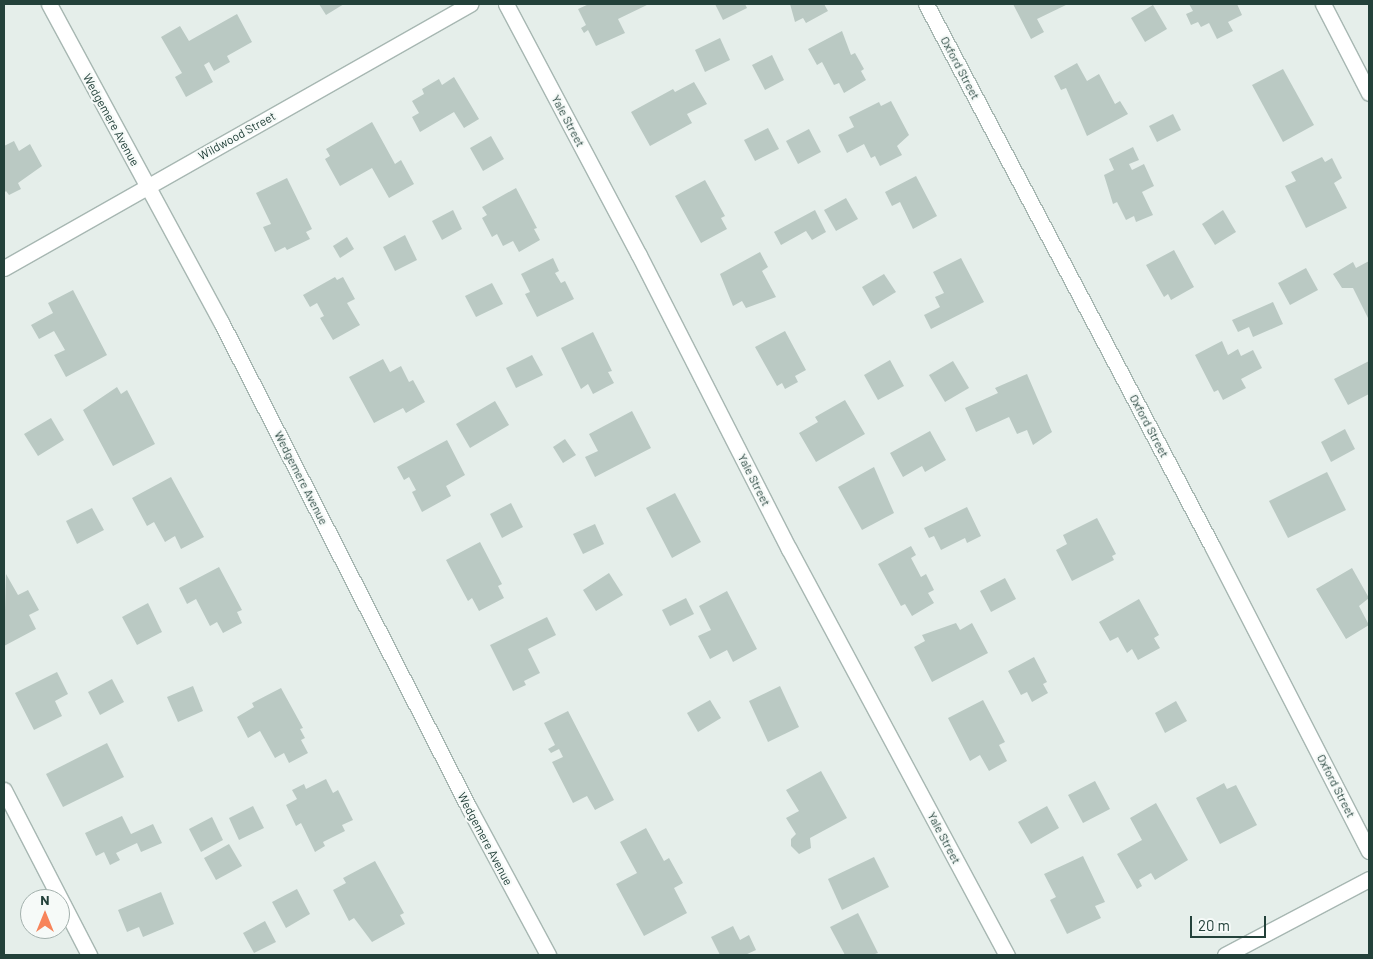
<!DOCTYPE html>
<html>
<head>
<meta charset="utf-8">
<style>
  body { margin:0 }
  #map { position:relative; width:1373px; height:959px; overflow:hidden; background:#e5eeea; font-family:Barlow,sans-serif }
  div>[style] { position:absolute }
  .building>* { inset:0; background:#bac9c3 }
  .roads { filter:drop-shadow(1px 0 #a7b7b2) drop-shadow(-1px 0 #a7b7b2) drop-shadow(0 1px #a7b7b2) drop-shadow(0 -1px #a7b7b2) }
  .minor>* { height:15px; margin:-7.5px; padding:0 7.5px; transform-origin:7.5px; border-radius:7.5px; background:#fff }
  span { translate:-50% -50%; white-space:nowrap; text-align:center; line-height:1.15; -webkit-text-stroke:4.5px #f6faf8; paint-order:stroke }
  .street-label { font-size:12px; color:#23413a }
  .frame { position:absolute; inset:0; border:5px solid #23413a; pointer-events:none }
  .north { position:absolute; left:20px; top:889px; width:50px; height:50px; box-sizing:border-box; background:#f6faf8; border:1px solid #a2b0ac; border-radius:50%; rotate:0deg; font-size:14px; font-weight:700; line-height:20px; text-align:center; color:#23413a }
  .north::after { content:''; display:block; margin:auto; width:18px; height:22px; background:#f7845a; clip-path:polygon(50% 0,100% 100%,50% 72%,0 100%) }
  .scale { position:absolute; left:1190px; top:916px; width:76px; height:22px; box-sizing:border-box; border:2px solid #23413a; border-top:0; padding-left:6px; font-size:15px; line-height:18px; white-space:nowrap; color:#23413a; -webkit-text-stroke:4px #f6faf8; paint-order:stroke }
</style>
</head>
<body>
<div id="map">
  <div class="building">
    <i style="clip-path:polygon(319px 4px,344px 4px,326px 15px)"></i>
    <i style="clip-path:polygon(589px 4px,649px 4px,618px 19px,625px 33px,596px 46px,588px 30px,584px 33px,581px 28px,586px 25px,578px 9px)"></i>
    <i style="clip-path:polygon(715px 4px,745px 4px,747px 8px,723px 20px)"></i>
    <i style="clip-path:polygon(790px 4px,824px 4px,828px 11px,806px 23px,803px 18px,795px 22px)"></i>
    <i style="clip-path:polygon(1013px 4px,1068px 4px,1037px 19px,1044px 32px,1031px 39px)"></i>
    <i style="clip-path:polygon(1189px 4px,1237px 4px,1242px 15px,1228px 22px,1233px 31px,1217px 39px,1209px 23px,1201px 27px,1198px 22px,1191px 25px,1186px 14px,1193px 11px)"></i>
    <i style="clip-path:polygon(1153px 5px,1167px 29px,1145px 42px,1131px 18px)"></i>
    <i style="clip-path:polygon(237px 14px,252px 42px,227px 56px,230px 62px,214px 71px,209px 62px,204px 65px,213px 82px,186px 97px,175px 77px,182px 73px,161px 37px,180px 26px,189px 41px)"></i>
    <i style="clip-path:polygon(842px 31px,851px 55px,855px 53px,864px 69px,861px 71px,866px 80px,844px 93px,839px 83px,834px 85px,822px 62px,817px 65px,808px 49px)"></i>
    <i style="clip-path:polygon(720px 38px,730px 60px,705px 72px,695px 50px)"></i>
    <i style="clip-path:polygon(772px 55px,784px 80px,765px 90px,752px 65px)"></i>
    <i style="clip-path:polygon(1077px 63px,1087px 81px,1099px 74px,1115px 104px,1120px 101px,1128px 114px,1087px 136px,1066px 88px,1061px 90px,1054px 76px)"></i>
    <i style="clip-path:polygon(1283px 69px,1314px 125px,1283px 142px,1252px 85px)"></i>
    <i style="clip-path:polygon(454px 77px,479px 119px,464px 128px,454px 112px,420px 132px,412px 117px,419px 113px,412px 101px,424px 94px,422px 89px,439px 79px,442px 85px)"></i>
    <i style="clip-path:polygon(694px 82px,707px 104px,687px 114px,692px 123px,650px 146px,631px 112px,673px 89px,675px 92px)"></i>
    <i style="clip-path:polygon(891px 101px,909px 135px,897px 146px,902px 155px,880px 166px,875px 156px,871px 158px,864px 144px,847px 153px,838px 135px,854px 127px,849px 117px,879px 102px,881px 106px)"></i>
    <i style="clip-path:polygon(1173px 114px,1181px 130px,1157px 142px,1149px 126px)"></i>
    <i style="clip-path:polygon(372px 122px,395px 164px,401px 160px,414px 184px,389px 198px,372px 168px,340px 186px,325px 159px,330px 156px,326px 149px)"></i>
    <i style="clip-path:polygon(768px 128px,779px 149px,755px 161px,744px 140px)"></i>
    <i style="clip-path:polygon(809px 129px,821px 152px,798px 164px,786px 141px)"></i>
    <i style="clip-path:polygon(491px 136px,504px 159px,483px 171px,470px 148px)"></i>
    <i style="clip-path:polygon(14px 141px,19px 151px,30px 144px,42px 166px,18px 183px,21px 189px,9px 195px,6px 191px,4px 193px,4px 146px)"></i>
    <i style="clip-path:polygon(1133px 147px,1139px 160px,1129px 164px,1132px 170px,1144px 164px,1154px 186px,1142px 192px,1153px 215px,1136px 222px,1134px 216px,1126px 220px,1117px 202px,1113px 204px,1104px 175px,1114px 170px,1109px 159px)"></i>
    <i style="clip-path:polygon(1322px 157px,1325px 162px,1332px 158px,1342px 178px,1334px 183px,1347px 208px,1306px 228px,1285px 186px,1296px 181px,1291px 172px)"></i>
    <i style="clip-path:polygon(916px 176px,937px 216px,913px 229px,900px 202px,892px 206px,885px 192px)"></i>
    <i style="clip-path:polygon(287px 178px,312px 229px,306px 232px,310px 239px,287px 250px,285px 247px,275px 252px,263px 227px,271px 224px,256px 193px)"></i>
    <i style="clip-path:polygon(705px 180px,725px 216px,721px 218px,727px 229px,701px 243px,675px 196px)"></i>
    <i style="clip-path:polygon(516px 188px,537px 228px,534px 229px,540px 240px,519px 252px,513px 241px,503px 246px,497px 234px,492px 237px,482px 218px,487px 215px,482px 207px)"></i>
    <i style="clip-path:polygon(846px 198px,858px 219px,836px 231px,824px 210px)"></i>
    <i style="clip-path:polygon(453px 210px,462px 229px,442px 240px,432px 221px)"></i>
    <i style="clip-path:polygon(815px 210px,826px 232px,812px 240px,806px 231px,781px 245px,774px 232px)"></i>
    <i style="clip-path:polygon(1223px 210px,1236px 232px,1215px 245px,1202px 224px)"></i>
    <i style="clip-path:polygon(405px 235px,417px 260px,395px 271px,383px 247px)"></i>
    <i style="clip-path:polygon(347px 237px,354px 249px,340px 258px,333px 246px)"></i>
    <i style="clip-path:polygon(1174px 250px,1194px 287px,1171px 300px,1168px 294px,1164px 297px,1146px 265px)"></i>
    <i style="clip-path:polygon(760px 252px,768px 267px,762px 271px,776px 297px,746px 308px,742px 301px,733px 306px,720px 274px)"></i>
    <i style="clip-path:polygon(553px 258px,559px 271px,555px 273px,561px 283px,565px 281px,574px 299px,537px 317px,525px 294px,530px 292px,521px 274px)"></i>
    <i style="clip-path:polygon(961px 258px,984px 302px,931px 329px,924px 315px,940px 307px,935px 297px,944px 293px,933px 272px)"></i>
    <i style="clip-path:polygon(1369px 261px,1369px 320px,1353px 288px,1342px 288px,1333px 274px,1353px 262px,1356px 268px)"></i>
    <i style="clip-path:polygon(1306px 268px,1318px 290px,1290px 305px,1278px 283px)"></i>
    <i style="clip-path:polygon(884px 274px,896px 292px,873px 306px,862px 287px)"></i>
    <i style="clip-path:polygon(335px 277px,337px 280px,343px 277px,355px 299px,347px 303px,360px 325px,333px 340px,320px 318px,324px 316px,317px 303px,310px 307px,303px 295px)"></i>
    <i style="clip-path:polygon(492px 283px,503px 304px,476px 317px,465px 296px)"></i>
    <i style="clip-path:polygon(73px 290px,107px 355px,66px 377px,54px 355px,65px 350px,54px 331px,39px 339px,31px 325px,53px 313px,48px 303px)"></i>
    <i style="clip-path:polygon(1273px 302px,1283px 324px,1253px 337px,1249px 327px,1238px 332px,1232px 320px)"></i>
    <i style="clip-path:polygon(785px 331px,806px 370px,795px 376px,798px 382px,785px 389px,782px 383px,777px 386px,755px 347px)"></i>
    <i style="clip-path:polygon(593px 332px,612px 371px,608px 372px,614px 383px,593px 394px,588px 384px,581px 389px,561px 348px)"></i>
    <i style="clip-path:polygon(1222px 341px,1228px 355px,1238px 349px,1241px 356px,1253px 350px,1262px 368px,1241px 379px,1246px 388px,1223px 400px,1218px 390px,1214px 392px,1195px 355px)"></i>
    <i style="clip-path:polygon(532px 355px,543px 375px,516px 388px,506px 368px)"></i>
    <i style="clip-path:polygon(383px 359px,390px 372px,401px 366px,409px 382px,413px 380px,425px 402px,406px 413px,403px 408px,374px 423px,349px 377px)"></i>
    <i style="clip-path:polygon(890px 360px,904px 386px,878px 400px,864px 375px)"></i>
    <i style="clip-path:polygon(953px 361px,969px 388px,945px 402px,929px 375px)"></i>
    <i style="clip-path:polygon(1369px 361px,1369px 394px,1348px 405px,1334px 379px)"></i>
    <i style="clip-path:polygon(1027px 374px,1052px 432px,1033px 445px,1027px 430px,1017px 434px,1009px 417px,976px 432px,965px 408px,998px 393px,995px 388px)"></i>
    <i style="clip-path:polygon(117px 387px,121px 394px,127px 390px,155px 444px,113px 466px,83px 410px)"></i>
    <i style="clip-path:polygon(845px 400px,865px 434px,816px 462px,799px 433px,818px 422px,815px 417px)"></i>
    <i style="clip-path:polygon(495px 401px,509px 425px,470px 448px,456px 424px)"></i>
    <i style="clip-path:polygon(632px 411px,651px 448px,595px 477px,585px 457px,598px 451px,589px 434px)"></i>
    <i style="clip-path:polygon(51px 418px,64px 440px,38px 456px,24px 434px)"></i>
    <i style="clip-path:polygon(1345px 429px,1355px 449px,1331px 462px,1321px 442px)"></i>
    <i style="clip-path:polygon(930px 431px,946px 460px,925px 472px,922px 466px,903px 477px,890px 453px)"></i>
    <i style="clip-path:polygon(565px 439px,576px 455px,563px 463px,553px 447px)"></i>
    <i style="clip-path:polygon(447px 440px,465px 475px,446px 486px,451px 496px,422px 512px,412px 492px,416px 490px,409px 477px,404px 480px,397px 467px)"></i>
    <i style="clip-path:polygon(874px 467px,894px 513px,862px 530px,838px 487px)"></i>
    <i style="clip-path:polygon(1327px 472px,1346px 510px,1288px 538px,1269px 501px)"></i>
    <i style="clip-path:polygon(171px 477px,204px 537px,181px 549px,175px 536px,165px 542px,154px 522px,147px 526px,132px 498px)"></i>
    <i style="clip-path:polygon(675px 493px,701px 542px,672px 558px,646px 508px)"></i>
    <i style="clip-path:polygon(511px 503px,523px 527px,502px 538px,490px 514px)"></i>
    <i style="clip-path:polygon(967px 507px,981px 536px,967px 543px,965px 538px,941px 550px,934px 536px,929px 538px,924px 528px)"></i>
    <i style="clip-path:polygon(92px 508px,104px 530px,77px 544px,66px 521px)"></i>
    <i style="clip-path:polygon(1097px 518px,1116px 554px,1112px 556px,1114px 560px,1072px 581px,1056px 550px,1067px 544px,1063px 535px)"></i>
    <i style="clip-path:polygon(595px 524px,604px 544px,583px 554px,573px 534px)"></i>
    <i style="clip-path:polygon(480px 542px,502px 584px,498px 586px,504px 598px,479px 611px,472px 598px,468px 601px,446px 560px)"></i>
    <i style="clip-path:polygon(911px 546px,916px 555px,911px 558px,921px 577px,926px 574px,934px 590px,928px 593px,934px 603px,912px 616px,905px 604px,901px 606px,878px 564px)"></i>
    <i style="clip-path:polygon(219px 567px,242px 610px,237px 612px,242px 623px,223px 633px,217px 622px,210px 626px,196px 599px,187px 604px,179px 588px)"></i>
    <i style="clip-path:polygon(1352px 568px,1369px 598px,1359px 606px,1369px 625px,1346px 639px,1316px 589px)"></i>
    <i style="clip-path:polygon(609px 573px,623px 595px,596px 611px,583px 590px)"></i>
    <i style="clip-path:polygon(6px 574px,18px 595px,28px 590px,39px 610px,29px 615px,36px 629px,4px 646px)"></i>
    <i style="clip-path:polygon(1005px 578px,1016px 599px,991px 612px,980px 591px)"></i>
    <i style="clip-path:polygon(727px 591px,757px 649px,733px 662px,727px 650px,710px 659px,698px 636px,711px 630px,699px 606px)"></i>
    <i style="clip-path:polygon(686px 598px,694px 614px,670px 626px,662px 610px)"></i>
    <i style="clip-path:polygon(1139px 599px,1159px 635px,1154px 638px,1160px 648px,1138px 660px,1132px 649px,1127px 653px,1118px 637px,1110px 641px,1099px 622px)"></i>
    <i style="clip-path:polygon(148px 603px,162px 632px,137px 645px,122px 617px)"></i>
    <i style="clip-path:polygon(547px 617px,556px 635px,528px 649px,540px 673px,524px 681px,526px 685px,513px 691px,490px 645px)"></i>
    <i style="clip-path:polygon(956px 623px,960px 630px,972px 623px,988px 653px,932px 682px,914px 647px,925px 641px,922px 635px)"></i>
    <i style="clip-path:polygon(1034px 657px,1047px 682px,1043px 684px,1048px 693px,1032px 702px,1027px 692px,1021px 695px,1008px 671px)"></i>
    <i style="clip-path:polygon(57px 672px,68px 694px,55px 701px,62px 716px,34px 730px,15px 693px)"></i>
    <i style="clip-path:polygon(112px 679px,124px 702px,100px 715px,88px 692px)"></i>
    <i style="clip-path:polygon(193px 686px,203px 711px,178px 722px,167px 697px)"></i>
    <i style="clip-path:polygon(780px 686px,799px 727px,768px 742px,749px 701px)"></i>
    <i style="clip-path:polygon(281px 688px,303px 728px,300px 729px,305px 738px,301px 740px,308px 753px,289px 763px,284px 753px,275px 758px,260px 731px,248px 738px,237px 717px,254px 707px,252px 703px)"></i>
    <i style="clip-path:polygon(710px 700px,721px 718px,698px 732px,687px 713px)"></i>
    <i style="clip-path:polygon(983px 700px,1005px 742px,999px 745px,1007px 761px,989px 771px,980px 755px,970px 761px,948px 718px)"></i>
    <i style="clip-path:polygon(1176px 701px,1187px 721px,1165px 733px,1155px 713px)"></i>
    <i style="clip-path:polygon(568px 711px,614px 800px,595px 810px,587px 796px,573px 803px,552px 762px,563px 757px,559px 749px,551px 753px,548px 749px,555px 745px,544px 723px)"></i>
    <i style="clip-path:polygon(107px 743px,124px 777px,63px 807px,46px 774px)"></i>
    <i style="clip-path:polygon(821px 771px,847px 818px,810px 838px,811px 848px,799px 854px,791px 846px,791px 839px,796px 834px,786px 818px,799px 811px,786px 790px)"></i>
    <i style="clip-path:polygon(326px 779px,333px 793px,338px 790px,353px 820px,342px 825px,345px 831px,323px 842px,325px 846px,315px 852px,301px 823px,296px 826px,286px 805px,297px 799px,292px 790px,304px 784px,306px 789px)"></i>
    <i style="clip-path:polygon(1095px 781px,1110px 809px,1083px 823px,1068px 795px)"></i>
    <i style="clip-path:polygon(1224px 783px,1227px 789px,1236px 785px,1257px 825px,1220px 844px,1196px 798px)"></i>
    <i style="clip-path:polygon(1156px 803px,1188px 860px,1155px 880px,1151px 873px,1139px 880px,1142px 886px,1137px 889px,1117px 854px,1142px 840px,1130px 818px)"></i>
    <i style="clip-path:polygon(253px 806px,264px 828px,239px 840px,229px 818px)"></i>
    <i style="clip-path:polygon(1047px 806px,1059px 828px,1031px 844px,1018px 822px)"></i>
    <i style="clip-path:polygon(122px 816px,131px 834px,153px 824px,162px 843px,141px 852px,137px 843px,116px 853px,120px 860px,110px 865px,104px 852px,96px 856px,85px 833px)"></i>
    <i style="clip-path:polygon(212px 817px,223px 840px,201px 852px,189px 829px)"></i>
    <i style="clip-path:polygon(646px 828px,664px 861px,669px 858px,683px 883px,674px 888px,687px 913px,644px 936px,616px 884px,637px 873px,620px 842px)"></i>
    <i style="clip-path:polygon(229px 844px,242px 866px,216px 880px,204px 858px)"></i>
    <i style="clip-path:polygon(1083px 856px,1105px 902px,1095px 906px,1101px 918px,1067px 934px,1050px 900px,1056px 897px,1044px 874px)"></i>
    <i style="clip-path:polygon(874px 857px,889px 887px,842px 910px,828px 879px)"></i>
    <i style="clip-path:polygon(375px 861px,404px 913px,400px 915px,405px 924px,372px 942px,354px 918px,349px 921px,333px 890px,346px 883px,343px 878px)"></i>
    <i style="clip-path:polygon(297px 889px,310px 914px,286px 928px,272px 902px)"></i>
    <i style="clip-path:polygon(161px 892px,174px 924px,143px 937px,139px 927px,127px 932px,118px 910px)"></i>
    <i style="clip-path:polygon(858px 913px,878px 953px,872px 955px,845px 955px,830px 927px)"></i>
    <i style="clip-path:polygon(265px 921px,276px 942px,254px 953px,243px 933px)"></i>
    <i style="clip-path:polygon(733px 926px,740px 940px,749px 935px,756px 950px,745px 955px,720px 955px,711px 937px)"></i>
  </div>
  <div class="roads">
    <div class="minor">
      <i style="left:49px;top:4px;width:362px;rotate:61.6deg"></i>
      <i style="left:221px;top:322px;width:546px;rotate:62.97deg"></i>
      <i style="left:469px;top:808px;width:167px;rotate:61.7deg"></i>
      <i style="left:506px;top:4px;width:284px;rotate:62.1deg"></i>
      <i style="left:639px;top:255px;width:330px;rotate:63deg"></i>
      <i style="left:789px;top:549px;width:461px;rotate:61.8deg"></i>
      <i style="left:926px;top:4px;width:613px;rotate:62.18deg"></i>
      <i style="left:1212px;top:546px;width:343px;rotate:62.8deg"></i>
      <i style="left:1323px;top:4px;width:100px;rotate:62.7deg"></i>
      <i style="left:4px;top:268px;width:536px;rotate:-29.53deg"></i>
      <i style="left:4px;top:790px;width:186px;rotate:62.7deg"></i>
      <i style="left:1225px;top:955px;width:163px;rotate:-27.8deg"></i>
    </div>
  </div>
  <div class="street-label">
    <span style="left:960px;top:68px;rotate:62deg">Oxford Street</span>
    <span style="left:111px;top:120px;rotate:61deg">Wedgemere Avenue</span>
    <span style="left:568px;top:121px;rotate:62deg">Yale Street</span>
    <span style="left:237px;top:136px;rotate:-29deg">Wildwood Street</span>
    <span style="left:1149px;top:426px;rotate:62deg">Oxford Street</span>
    <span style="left:301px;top:478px;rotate:63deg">Wedgemere Avenue</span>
    <span style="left:754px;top:480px;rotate:63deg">Yale Street</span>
    <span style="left:1336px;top:786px;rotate:63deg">Oxford Street</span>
    <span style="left:944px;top:838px;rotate:62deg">Yale Street</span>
    <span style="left:485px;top:839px;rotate:62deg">Wedgemere Avenue</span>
  </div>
  <div class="frame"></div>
  <div class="north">N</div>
  <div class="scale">20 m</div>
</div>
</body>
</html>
